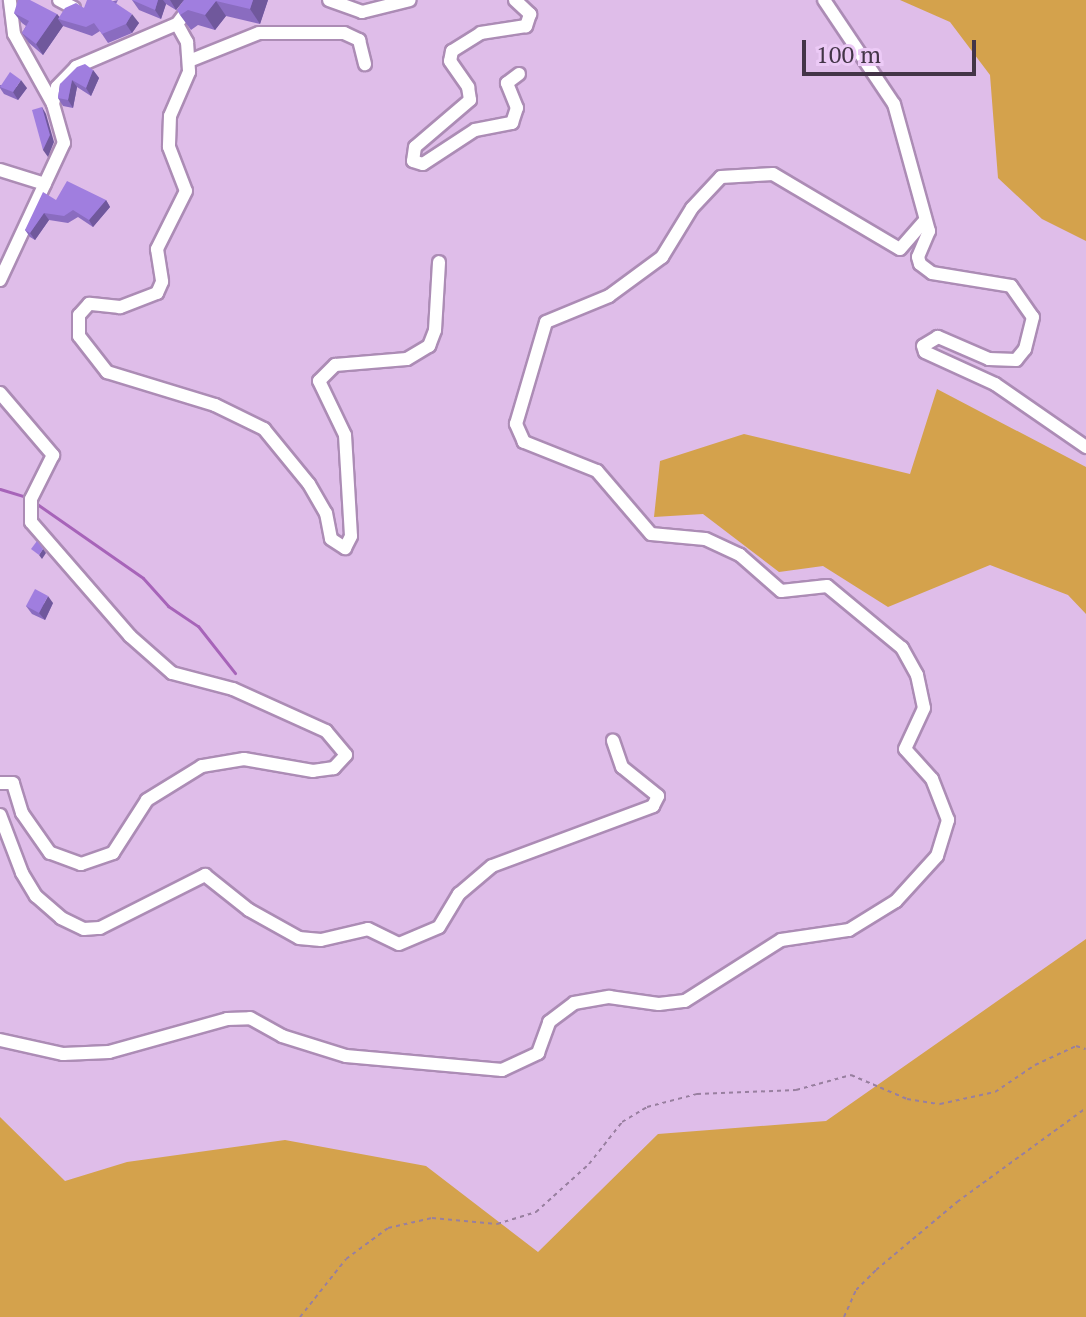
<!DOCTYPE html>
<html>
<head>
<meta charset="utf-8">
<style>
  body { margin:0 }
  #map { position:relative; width:1086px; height:1317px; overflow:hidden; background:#dfbde9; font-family:"PT Serif",serif }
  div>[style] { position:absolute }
  .green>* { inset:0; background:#d4a24c }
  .stream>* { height:3px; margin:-1.5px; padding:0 1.5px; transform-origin:1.5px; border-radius:1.5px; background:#a764b9 }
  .path>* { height:2px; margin-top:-1px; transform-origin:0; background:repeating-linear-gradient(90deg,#987f9f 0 4px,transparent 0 8px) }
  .roads { filter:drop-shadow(2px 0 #ac8cb5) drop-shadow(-2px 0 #ac8cb5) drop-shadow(0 2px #ac8cb5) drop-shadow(0 -2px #ac8cb5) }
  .minor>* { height:12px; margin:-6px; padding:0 6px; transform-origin:6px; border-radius:6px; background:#fff }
  .wall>* { inset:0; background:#8a6cc0 }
  .shaded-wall>* { inset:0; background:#70589c }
  .building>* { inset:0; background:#a07edf }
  span { translate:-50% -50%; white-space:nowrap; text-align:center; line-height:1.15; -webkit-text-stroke:6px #eccaf6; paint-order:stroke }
  .scale { position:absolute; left:802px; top:40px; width:174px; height:36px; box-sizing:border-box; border:4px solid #433547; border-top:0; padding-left:10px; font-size:24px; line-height:28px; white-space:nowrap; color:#433547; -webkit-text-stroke:6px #eccaf6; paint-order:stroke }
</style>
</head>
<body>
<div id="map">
  <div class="green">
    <i style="clip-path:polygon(900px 0,1086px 0,1086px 241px,1042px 219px,998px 178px,990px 75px,950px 22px)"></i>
    <i style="clip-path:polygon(937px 389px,1086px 467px,1086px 614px,1068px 595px,990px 565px,888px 607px,823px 566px,779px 572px,703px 514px,654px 517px,660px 461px,744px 434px,910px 474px)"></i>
    <i style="clip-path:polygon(1086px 939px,1086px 1317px,0 1317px,0 1117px,65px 1181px,127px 1162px,285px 1140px,426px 1166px,538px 1252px,658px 1134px,826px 1121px)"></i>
  </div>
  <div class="stream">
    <i style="left:0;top:489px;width:28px;rotate:17deg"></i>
    <i style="left:37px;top:504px;width:129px;rotate:34.9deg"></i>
    <i style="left:143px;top:578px;width:38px;rotate:48deg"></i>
    <i style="left:168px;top:606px;width:36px;rotate:34deg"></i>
    <i style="left:198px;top:626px;width:60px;rotate:51.8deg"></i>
  </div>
  <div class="path">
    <i style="left:300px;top:1317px;width:74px;rotate:-51.6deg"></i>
    <i style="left:346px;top:1259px;width:52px;rotate:-36.4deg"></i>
    <i style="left:388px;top:1228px;width:45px;rotate:-12.8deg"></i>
    <i style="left:432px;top:1218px;width:65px;rotate:5.3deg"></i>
    <i style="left:497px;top:1224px;width:41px;rotate:-17.1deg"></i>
    <i style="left:536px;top:1212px;width:72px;rotate:-42.2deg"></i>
    <i style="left:589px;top:1164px;width:53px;rotate:-51.8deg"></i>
    <i style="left:622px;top:1122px;width:29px;rotate:-31deg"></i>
    <i style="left:647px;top:1107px;width:52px;rotate:-14.6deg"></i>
    <i style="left:697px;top:1094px;width:99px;rotate:-2.3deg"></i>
    <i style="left:796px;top:1090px;width:57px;rotate:-15.3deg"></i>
    <i style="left:851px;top:1075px;width:61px;rotate:23.2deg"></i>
    <i style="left:907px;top:1099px;width:33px;rotate:9deg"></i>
    <i style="left:940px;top:1104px;width:56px;rotate:-12.3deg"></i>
    <i style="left:995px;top:1092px;width:48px;rotate:-34deg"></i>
    <i style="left:1035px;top:1065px;width:45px;rotate:-24.9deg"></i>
    <i style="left:1076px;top:1046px;width:10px;rotate:17deg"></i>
    <i style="left:844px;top:1317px;width:30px;rotate:-66deg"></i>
    <i style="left:856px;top:1290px;width:28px;rotate:-45deg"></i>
    <i style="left:876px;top:1270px;width:106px;rotate:-40deg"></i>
    <i style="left:957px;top:1202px;width:160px;rotate:-36.1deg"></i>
  </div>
  <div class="roads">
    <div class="minor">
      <i style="left:59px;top:0;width:17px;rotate:28deg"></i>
      <i style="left:329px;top:0;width:35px;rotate:20deg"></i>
      <i style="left:362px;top:12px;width:49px;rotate:-14deg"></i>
      <i style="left:515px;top:0;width:21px;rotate:43deg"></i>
      <i style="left:530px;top:14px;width:13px;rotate:108deg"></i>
      <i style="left:526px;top:26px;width:46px;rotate:171.2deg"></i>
      <i style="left:481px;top:33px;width:34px;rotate:148deg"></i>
      <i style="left:452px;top:51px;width:10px;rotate:101deg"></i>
      <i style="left:450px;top:61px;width:32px;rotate:55deg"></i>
      <i style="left:468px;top:87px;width:13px;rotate:81deg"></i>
      <i style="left:470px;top:100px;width:72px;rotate:139.5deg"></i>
      <i style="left:415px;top:147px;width:14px;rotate:98deg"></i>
      <i style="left:413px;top:161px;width:10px;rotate:17deg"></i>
      <i style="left:423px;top:164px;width:62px;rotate:-33.2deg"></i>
      <i style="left:475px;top:130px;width:38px;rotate:-11deg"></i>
      <i style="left:512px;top:123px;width:16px;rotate:-72deg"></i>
      <i style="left:517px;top:108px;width:27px;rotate:-112deg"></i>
      <i style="left:507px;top:83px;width:15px;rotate:-37deg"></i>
      <i style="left:824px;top:0;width:125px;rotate:56.1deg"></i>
      <i style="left:894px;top:104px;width:132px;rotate:74.6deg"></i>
      <i style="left:929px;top:231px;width:28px;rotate:113deg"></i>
      <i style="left:918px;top:257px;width:7px;rotate:74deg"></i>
      <i style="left:920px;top:264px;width:15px;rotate:37deg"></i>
      <i style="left:932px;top:273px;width:80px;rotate:9.3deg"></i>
      <i style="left:1011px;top:286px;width:38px;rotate:55deg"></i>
      <i style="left:1033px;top:317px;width:33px;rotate:104deg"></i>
      <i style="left:1025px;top:349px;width:14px;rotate:129deg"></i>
      <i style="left:1016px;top:360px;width:27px;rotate:-178deg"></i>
      <i style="left:989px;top:359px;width:56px;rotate:-156.7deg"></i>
      <i style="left:938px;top:337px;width:17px;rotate:149deg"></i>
      <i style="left:923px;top:346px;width:6px;rotate:72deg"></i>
      <i style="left:925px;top:352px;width:77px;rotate:24.6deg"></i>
      <i style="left:995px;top:384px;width:111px;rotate:34.7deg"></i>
      <i style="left:177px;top:24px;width:21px;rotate:61deg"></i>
      <i style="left:187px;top:42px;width:30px;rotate:86deg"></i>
      <i style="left:189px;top:72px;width:48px;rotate:113.4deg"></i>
      <i style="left:170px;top:116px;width:31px;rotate:92deg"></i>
      <i style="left:169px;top:147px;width:47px;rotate:68.9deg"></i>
      <i style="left:186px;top:191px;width:65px;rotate:116.6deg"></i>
      <i style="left:157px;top:249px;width:33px;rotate:81deg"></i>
      <i style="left:162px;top:282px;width:12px;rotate:114deg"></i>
      <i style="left:157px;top:293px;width:40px;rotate:159deg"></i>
      <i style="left:120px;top:307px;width:31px;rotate:-174deg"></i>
      <i style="left:89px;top:304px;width:15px;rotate:132deg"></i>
      <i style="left:79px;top:315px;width:21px;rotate:90deg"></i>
      <i style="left:79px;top:336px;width:46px;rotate:52.1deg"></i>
      <i style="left:107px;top:372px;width:113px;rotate:17deg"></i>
      <i style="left:215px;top:405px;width:55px;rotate:26.1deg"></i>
      <i style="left:264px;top:429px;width:71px;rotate:50.7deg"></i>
      <i style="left:309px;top:484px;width:34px;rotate:60deg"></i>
      <i style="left:326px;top:513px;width:26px;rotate:79deg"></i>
      <i style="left:331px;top:539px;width:17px;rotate:33deg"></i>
      <i style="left:345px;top:548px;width:13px;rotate:-63deg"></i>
      <i style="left:351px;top:536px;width:101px;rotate:-93.4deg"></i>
      <i style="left:345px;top:435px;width:60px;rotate:-115.7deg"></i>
      <i style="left:319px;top:381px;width:23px;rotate:-45deg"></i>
      <i style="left:335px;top:365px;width:72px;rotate:-4.8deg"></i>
      <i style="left:407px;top:359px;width:26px;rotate:-31deg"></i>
      <i style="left:429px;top:346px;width:17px;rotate:-69deg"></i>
      <i style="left:435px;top:330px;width:68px;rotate:-86.6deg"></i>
      <i style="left:189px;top:61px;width:75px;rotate:-21.8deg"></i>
      <i style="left:259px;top:33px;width:85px"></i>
      <i style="left:344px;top:33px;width:17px;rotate:25deg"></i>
      <i style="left:359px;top:40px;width:25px;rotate:76deg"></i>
      <i style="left:53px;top:104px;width:17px;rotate:-77deg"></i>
      <i style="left:57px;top:87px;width:28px;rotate:-46deg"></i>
      <i style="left:76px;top:67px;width:110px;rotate:-23.1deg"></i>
      <i style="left:177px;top:24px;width:30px;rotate:-53deg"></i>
      <i style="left:0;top:170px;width:47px;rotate:17.3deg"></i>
      <i style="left:0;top:280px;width:151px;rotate:-65deg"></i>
      <i style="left:64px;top:143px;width:41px;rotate:-105.8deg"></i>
      <i style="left:53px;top:104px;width:80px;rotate:-119.1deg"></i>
      <i style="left:14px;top:34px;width:34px;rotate:-97deg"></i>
      <i style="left:0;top:393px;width:82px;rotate:49.5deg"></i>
      <i style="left:53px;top:455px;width:49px;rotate:116.6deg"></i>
      <i style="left:31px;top:499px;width:23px;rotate:90deg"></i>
      <i style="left:31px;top:522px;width:151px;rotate:49deg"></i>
      <i style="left:130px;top:636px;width:56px;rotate:41.4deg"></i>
      <i style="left:172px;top:673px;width:63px;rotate:14.7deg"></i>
      <i style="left:233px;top:689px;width:102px;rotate:24.3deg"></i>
      <i style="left:326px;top:731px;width:31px;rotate:50deg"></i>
      <i style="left:346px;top:755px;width:18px;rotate:133deg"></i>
      <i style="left:334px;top:768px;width:21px;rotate:172deg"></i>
      <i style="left:313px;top:771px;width:70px;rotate:-170.1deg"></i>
      <i style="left:244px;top:759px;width:43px;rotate:170.5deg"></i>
      <i style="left:202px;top:766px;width:65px;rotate:148.3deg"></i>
      <i style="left:147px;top:800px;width:63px;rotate:122.7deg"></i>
      <i style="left:113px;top:853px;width:34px;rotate:161deg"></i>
      <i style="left:81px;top:864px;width:33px;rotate:-160deg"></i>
      <i style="left:50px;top:853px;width:49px;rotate:-125deg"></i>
      <i style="left:22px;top:813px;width:31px;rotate:-107deg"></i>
      <i style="left:13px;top:783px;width:13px;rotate:180deg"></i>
      <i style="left:0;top:815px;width:62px;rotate:69.2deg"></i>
      <i style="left:22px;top:873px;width:27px;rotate:59deg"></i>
      <i style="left:36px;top:896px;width:33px;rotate:41deg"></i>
      <i style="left:61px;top:918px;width:25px;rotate:26deg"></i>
      <i style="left:84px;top:929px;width:16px;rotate:-4deg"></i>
      <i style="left:100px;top:928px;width:118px;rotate:-26.8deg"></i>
      <i style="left:205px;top:875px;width:56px;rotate:38.5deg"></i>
      <i style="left:249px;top:910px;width:57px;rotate:29.2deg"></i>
      <i style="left:299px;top:938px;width:22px;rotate:5deg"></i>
      <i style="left:321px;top:940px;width:48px;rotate:-13.2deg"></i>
      <i style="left:368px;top:929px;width:34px;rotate:26deg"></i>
      <i style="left:399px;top:944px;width:43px;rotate:-23deg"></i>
      <i style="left:439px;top:927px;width:39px;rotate:-59deg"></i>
      <i style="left:459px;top:894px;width:43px;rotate:-40.3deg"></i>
      <i style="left:492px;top:866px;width:172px;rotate:-20.4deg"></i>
      <i style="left:653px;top:806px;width:11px;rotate:-63deg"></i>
      <i style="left:658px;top:796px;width:46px;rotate:-141.1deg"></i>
      <i style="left:622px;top:767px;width:28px;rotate:-109deg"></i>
      <i style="left:0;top:1040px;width:65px;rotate:12.5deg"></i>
      <i style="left:63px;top:1054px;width:46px;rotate:-2.5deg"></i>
      <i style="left:109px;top:1052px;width:123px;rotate:-15.6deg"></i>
      <i style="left:227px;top:1019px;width:23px;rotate:-2deg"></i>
      <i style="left:250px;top:1018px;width:37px;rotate:29deg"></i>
      <i style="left:282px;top:1036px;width:67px;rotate:17.4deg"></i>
      <i style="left:346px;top:1056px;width:157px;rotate:5.1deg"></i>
      <i style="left:502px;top:1070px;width:40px;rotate:-25deg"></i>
      <i style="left:538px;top:1053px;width:33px;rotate:-70deg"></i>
      <i style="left:549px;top:1022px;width:31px;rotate:-37deg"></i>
      <i style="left:574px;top:1003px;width:36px;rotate:-10deg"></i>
      <i style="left:609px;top:997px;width:50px;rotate:8deg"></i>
      <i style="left:659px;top:1004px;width:26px;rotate:-7deg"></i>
      <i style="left:685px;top:1001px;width:114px;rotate:-32.4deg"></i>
      <i style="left:781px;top:940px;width:69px;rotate:-8.4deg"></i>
      <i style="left:849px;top:930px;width:55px;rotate:-31.7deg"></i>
      <i style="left:896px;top:901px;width:61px;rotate:-47.7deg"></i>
      <i style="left:937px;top:856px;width:38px;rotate:-73deg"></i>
      <i style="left:948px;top:820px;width:44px;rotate:-111.3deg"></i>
      <i style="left:932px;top:779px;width:40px;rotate:-132deg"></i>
      <i style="left:905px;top:749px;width:45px;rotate:-65.1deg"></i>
      <i style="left:924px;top:708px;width:34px;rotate:-102deg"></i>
      <i style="left:917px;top:675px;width:31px;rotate:-119deg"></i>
      <i style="left:902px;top:648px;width:97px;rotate:-140.4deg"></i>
      <i style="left:827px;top:586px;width:46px;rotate:173.8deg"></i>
      <i style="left:781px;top:591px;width:55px;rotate:-138.7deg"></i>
      <i style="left:740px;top:555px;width:38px;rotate:-155deg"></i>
      <i style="left:705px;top:539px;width:54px;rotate:-174.7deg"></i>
      <i style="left:651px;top:534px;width:83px;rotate:-130.6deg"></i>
      <i style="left:597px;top:471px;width:79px;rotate:-158.3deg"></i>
      <i style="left:524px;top:442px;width:20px;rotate:-114deg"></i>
      <i style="left:516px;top:424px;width:106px;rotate:-73.6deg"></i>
      <i style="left:546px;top:322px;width:68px;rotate:-22.4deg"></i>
      <i style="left:609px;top:296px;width:66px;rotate:-36.3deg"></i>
      <i style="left:662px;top:257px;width:57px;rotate:-58.5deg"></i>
      <i style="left:692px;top:208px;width:42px;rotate:-46.9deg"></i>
      <i style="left:721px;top:177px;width:52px;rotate:-3.3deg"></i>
      <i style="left:773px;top:174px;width:147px;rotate:30.6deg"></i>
      <i style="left:900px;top:249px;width:38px;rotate:-49deg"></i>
    </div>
  </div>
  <div class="wall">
    <i style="clip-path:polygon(118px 0,116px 4px,139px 23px,132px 33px,108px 43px,100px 31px,92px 36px,63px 26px,43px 55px,29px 43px,22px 33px,26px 26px,22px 23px,14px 13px,57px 14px,59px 17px,84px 8px)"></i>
    <i style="clip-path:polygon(132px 0,268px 0,260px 24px,226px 16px,215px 30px,198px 25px,191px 30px,180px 15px,183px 1px,176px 10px,166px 4px,161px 19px,139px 10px)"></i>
    <i style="clip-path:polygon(93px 70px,99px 78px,91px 96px,77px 87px,73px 108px,63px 106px,58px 98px,60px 84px)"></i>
    <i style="clip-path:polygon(0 85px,27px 88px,18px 100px,4px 94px,0 88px)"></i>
    <i style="clip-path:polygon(56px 200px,106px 200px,110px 207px,93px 227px,78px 217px,68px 223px,49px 220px,35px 240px,30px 237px,25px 230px)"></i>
    <i style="clip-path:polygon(53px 603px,45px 620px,32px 614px,26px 606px)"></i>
  </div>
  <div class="shaded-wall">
    <i style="clip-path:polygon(158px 0,163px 0,166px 4px,161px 19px,155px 10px)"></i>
    <i style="clip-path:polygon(170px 0,184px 0,176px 10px)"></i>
    <i style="clip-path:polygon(253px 0,268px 0,260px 24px,250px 9px)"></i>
    <i style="clip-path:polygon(216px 1px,226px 16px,215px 30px,205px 15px)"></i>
    <i style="clip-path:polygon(57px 14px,62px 20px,58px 19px,63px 26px,43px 55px,36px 44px)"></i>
    <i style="clip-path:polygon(132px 14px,139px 23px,132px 33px,126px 24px)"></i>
    <i style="clip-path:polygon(93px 70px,99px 78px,91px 96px,86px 88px)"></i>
    <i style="clip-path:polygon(21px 80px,27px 88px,18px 100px,13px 92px)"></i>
    <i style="clip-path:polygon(72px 80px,77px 87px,73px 108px,68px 100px)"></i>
    <i style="clip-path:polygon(42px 107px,46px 114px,54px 142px,48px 157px,43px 150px)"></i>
    <i style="clip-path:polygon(106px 200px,110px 207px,93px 227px,89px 220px)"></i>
    <i style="clip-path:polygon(44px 213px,49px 220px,35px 240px,30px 233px)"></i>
    <i style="clip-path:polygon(43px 549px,46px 553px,42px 559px,39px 555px)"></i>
    <i style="clip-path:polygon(48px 596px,53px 603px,45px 620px,39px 613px)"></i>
  </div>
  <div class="building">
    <i style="clip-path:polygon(18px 0,30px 0,57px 14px,36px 44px,22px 33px,29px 21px,14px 13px)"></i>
    <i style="clip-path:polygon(87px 0,111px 0,132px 14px,126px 24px,102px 34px,94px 23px,86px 27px,58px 19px,65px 8px,76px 3px,84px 8px)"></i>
    <i style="clip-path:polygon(132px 0,158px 0,155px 10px)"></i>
    <i style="clip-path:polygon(184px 0,253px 0,250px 9px,216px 1px,205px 15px,188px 10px,180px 15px,177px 10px)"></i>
    <i style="clip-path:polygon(85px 64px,93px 70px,86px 88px,72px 80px,68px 100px,58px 98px,60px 84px,77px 67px)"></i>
    <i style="clip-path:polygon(10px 72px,21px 80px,13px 92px,0 87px)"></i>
    <i style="clip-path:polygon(42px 107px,50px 135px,43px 150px,32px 110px)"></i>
    <i style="clip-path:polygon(67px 181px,106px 200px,89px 220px,73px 210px,64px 216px,44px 213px,30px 233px,25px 230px,43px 192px,56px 200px)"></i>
    <i style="clip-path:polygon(37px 541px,43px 549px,39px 555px,31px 549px)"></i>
    <i style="clip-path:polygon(35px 589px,48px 596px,39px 613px,26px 606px)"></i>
  </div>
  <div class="scale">100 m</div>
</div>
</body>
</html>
